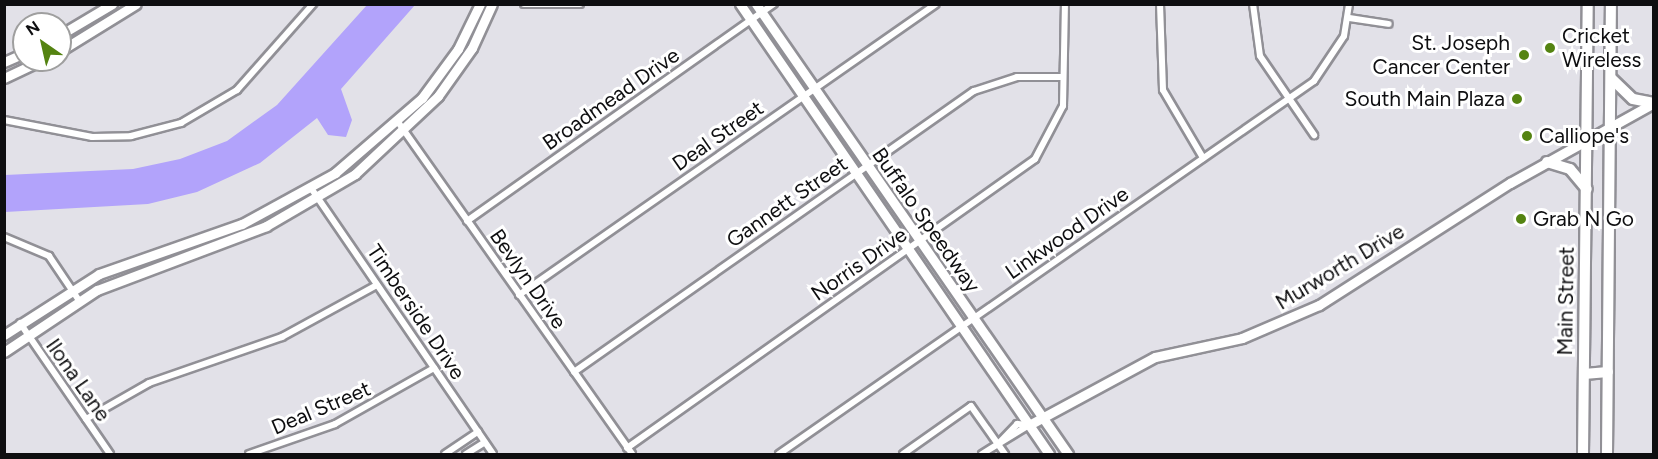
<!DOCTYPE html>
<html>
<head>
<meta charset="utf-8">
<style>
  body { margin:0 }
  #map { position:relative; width:1658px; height:459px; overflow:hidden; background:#e2e1e8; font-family:Figtree,sans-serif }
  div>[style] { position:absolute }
  .water>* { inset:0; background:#b2a3fb }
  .roads { filter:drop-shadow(2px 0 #919096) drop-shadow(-2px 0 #919096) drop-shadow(0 2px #919096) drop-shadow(0 -2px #919096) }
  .street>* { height:6px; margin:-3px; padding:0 3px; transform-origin:3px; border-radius:3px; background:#fff }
  .secondary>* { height:9px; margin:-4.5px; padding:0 4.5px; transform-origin:4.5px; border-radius:4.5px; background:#fff }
  .primary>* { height:10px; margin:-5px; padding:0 5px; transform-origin:5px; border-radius:5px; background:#fff }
  .dots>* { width:16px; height:16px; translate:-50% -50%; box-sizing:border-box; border:3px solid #fff; border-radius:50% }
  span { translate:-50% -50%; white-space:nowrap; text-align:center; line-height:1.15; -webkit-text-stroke:6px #fff; paint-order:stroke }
  .poi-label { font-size:21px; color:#0e0e10 }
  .left { translate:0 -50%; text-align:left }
  .right { translate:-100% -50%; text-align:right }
  .street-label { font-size:21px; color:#0e0e10 }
  .frame { position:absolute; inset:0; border:6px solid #0e0e10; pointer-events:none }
  .north { position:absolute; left:12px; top:12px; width:60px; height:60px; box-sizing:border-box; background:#fff; border:2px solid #9f9f9f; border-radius:50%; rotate:326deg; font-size:16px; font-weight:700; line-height:24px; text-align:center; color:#0e0e10 }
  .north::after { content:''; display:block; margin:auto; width:21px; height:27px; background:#548311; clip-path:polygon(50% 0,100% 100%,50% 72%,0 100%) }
</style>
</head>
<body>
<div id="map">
  <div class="water">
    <i style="clip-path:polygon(367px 5px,415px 5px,341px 89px,352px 120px,346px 137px,328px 135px,317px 118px,260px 163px,197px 192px,148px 204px,5px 212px,5px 175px,133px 169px,180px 159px,227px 141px,277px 105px)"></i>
  </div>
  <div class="roads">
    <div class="street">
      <i style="left:524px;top:4px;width:56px"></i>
      <i style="left:1160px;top:4px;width:86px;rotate:88deg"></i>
      <i style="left:1163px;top:90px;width:79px;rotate:59.5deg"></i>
      <i style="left:1253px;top:4px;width:52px;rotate:82.3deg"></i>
      <i style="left:1260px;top:56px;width:96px;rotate:55.6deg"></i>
      <i style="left:1349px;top:18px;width:40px;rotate:8.5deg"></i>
      <i style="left:4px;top:120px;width:90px;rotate:10.9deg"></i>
      <i style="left:92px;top:137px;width:39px;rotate:-1deg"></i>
      <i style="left:131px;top:136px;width:52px;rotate:-14.6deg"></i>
      <i style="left:181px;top:123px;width:65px;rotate:-30.5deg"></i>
      <i style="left:237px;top:90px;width:115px;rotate:-48.5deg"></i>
      <i style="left:398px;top:122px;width:406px;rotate:54.8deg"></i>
      <i style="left:311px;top:188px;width:322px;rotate:55.6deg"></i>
      <i style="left:467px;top:221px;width:376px;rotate:-35.3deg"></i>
      <i style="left:4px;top:237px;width:49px;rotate:22.9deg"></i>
      <i style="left:49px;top:256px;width:52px;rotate:56deg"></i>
      <i style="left:519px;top:295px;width:508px;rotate:-34.91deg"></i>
      <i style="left:20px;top:323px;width:159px;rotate:55.5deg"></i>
      <i style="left:574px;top:372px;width:489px;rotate:-35.1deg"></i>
      <i style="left:974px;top:91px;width:45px;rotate:-18deg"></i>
      <i style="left:1017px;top:77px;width:46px"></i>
      <i style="left:86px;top:419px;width:73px;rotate:-29.7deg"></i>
      <i style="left:149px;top:383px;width:141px;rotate:-19.1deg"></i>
      <i style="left:282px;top:337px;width:108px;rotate:-28.7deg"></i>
      <i style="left:998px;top:444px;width:28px;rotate:-46deg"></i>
      <i style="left:1017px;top:424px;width:12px;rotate:5deg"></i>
      <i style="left:627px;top:448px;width:500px;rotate:-35.3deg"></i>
      <i style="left:1035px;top:159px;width:60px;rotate:-62.2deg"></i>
      <i style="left:1063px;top:106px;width:102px;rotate:-88.9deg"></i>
      <i style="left:249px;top:454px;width:91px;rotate:-19.2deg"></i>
      <i style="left:335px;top:424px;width:114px;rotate:-29.5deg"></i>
      <i style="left:445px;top:454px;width:40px;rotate:-34deg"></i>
      <i style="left:466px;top:454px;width:22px;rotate:-32deg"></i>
      <i style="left:779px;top:454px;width:652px;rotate:-34.88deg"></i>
      <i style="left:1314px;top:81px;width:54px;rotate:-56.3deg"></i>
      <i style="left:1344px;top:36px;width:32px;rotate:-81deg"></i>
      <i style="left:903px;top:454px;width:83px;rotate:-35.2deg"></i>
      <i style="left:971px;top:406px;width:59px;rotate:54.7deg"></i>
      <i style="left:982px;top:454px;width:55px;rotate:-31.7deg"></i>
    </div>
    <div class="secondary">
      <i style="left:740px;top:4px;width:546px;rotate:55.52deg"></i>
      <i style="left:756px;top:4px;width:548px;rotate:55.27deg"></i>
      <i style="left:60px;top:35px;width:61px;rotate:-30.8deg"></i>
      <i style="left:60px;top:51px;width:89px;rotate:-31.7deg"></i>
      <i style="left:4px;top:62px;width:22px;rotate:-24deg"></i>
      <i style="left:4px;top:78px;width:42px;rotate:-25.3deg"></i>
      <i style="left:4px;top:335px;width:113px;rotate:-32.7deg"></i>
      <i style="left:99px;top:274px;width:151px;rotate:-19.3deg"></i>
      <i style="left:242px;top:224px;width:106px;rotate:-28.7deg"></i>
      <i style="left:335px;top:173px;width:115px;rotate:-40.8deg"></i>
      <i style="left:422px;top:98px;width:61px;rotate:-53.7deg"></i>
      <i style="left:458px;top:49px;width:50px;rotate:-63.9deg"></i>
      <i style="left:4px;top:352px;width:112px;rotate:-33.7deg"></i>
      <i style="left:97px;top:290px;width:181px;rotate:-20.7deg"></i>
      <i style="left:266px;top:226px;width:103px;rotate:-30.3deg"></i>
      <i style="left:355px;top:174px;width:114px;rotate:-43.2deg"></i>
      <i style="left:438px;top:96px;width:59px;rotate:-54.7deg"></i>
      <i style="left:472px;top:48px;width:48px;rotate:-65.6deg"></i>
      <i style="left:1029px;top:425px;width:143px;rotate:-28.4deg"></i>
      <i style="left:1155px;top:357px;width:89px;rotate:-12.3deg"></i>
      <i style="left:1242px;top:338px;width:84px;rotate:-23.2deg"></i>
      <i style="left:1319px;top:305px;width:227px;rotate:-32.6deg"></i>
      <i style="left:1510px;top:183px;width:165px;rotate:-29.1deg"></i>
    </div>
    <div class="primary">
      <i style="left:1611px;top:78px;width:30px;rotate:44deg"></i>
      <i style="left:1633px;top:99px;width:21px;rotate:11deg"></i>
      <i style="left:1547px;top:162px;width:24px;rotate:17deg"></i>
      <i style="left:1570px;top:169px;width:26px;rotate:50deg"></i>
      <i style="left:1584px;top:374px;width:24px;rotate:-5deg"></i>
      <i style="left:1583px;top:454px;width:450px;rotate:-89.4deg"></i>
      <i style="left:1607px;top:454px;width:450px;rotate:-89.5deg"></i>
    </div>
  </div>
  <div class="dots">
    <i style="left:1550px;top:48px;background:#548311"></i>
    <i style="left:1524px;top:55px;background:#548311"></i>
    <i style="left:1517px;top:99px;background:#548311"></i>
    <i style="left:1527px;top:136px;background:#548311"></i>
    <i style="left:1521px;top:219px;background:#548311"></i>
  </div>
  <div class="poi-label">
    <span class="left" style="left:1562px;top:48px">Cricket<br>Wireless</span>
    <span class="right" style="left:1510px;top:55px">St. Joseph<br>Cancer Center</span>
    <span class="right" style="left:1505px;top:99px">South Main Plaza</span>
    <span class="left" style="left:1539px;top:136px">Calliope's</span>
    <span class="left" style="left:1533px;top:219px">Grab N Go</span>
  </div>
  <div class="street-label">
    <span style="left:611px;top:99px;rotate:-35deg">Broadmead Drive</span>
    <span style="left:718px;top:136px;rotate:-35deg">Deal Street</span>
    <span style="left:787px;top:202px;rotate:-35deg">Gannett Street</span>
    <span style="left:926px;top:220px;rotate:55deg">Buffalo Speedway</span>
    <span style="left:1067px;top:233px;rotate:-35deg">Linkwood Drive</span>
    <span style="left:859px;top:264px;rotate:-35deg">Norris Drive</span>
    <span style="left:1340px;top:267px;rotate:-31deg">Murworth Drive</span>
    <span style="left:528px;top:279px;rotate:55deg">Bevlyn Drive</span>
    <span style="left:1566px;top:301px;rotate:-89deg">Main Street</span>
    <span style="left:416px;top:312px;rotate:56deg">Timberside Drive</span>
    <span style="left:78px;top:380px;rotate:55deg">Ilona Lane</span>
    <span style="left:321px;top:408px;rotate:-23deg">Deal Street</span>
  </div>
  <div class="frame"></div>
  <div class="north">N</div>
</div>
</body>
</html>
